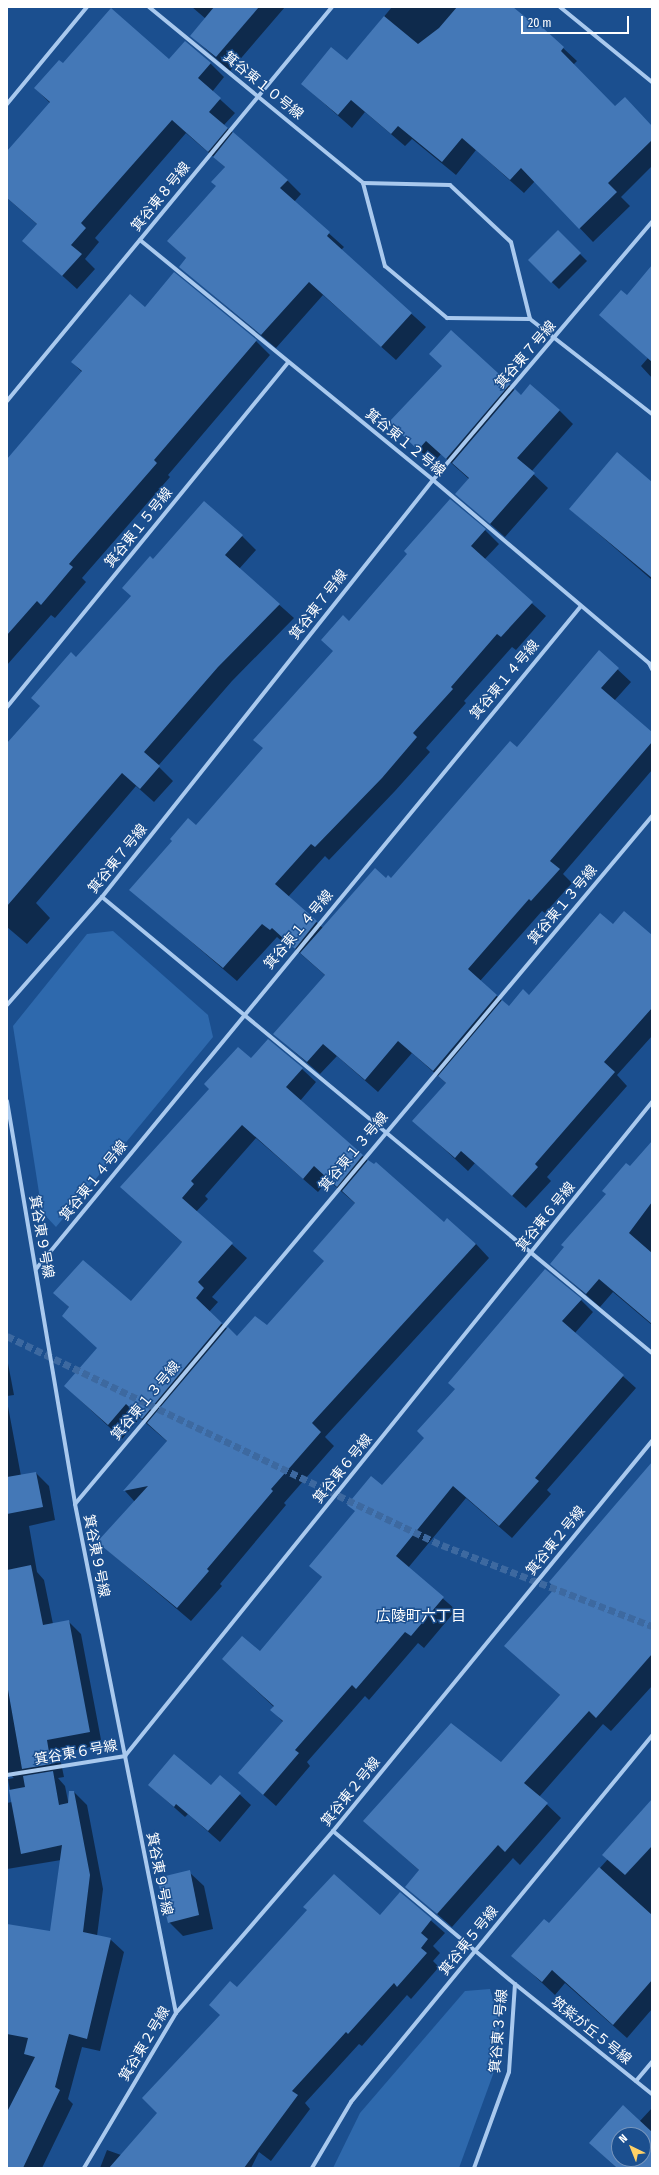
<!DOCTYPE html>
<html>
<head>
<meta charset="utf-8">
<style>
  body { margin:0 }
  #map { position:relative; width:659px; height:2175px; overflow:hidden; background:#1b4f8f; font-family:"Fira Sans Condensed","Noto Sans JP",sans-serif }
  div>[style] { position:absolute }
  .green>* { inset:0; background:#2e69ad }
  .shadow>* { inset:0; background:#0007 }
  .building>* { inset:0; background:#4478b7 }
  .tertiary-tunnel>* { height:7px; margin-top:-3.5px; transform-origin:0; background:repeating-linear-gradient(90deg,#3d69a0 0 7px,transparent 0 10.5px) }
  .minor>* { height:4px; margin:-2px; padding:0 2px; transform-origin:2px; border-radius:2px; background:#a9c9ee }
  span { translate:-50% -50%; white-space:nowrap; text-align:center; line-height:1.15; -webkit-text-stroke:3px #1b4f8f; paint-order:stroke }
  .street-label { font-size:14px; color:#fff }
  .neighbourhood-label { font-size:15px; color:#fff }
  .frame { position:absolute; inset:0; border:8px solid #fff; pointer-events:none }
  .north { position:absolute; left:611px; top:2127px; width:40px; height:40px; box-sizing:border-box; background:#1b4f8f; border:1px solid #7695bc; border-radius:50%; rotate:317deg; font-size:11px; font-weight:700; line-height:16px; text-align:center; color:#fff }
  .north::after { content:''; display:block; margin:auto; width:14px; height:18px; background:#ffd166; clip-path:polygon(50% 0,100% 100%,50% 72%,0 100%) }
  .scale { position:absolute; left:521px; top:16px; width:108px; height:18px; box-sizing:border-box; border:2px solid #fff; border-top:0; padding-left:5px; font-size:12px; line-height:14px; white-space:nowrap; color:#fff; -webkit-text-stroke:3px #1b4f8f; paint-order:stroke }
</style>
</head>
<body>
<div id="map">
  <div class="green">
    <i style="clip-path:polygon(113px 931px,208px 1015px,213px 1037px,56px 1227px,42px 1212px,13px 1026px,87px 934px)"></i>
    <i style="clip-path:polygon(490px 1989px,500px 2024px,495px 2069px,459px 2168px,333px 2168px,360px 2113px,465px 1991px)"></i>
  </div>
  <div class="shadow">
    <i style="clip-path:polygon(192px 7px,285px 7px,230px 71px,191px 36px,206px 19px)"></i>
    <i style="clip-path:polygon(392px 7px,511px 7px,563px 48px,577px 61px,573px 65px,616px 108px,652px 127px,652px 166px,621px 197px,630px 206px,593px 242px,535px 181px,524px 193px,476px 150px,456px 175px,412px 139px,405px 146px,365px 112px,352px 128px,302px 84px,347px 61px)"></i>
    <i style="clip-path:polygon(169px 61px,210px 63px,224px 77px,212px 92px,235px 113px,224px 125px,287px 180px,301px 194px,294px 202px,344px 247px,341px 250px,426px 327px,396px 360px,323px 295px,276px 348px,180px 267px,187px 259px,168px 241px,217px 186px,225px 167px,186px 133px,95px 238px,99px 242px,85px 259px,95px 269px,77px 289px,24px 241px,38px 225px,7px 198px,7px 161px,50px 103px,35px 88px,63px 64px)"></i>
    <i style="clip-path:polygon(558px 232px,587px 261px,559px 289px,529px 260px)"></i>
    <i style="clip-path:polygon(652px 267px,652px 378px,641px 366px,648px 358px,600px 315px,627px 296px)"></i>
    <i style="clip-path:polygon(145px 308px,256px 341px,270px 355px,168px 475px,170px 477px,82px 578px,86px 582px,55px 618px,51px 615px,7px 665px,7px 460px,82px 372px,72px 362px)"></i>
    <i style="clip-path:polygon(509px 385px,521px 396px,559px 410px,573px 424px,531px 472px,548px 488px,505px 537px,456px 494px,469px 479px,441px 454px,433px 463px,404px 436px)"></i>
    <i style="clip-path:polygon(652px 483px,652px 580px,570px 509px)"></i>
    <i style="clip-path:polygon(485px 530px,499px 544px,484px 560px,546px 616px,516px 650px,512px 647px,464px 701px,466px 703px,426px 748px,430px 752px,395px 791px,329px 860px,325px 856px,288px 897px,323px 928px,386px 879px,391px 879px,517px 749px,599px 652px,631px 682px,614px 701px,652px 733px,652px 770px,563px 874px,572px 883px,545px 913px,542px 911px,480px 981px,509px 1007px,529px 996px,613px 926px,652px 937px,652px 1036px,617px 1075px,627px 1086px,547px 1177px,551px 1181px,526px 1208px,475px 1163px,468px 1171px,414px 1121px,447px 1084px,412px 1053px,378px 1092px,337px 1056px,320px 1074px,274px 1034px,326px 976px,286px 941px,284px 943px,277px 937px,237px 981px,131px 890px,196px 826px,264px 749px,334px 652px,349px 622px)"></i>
    <i style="clip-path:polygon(242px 536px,256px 550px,239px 569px,294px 618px,232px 681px,158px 766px,173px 781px,154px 802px,136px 786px,36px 903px,50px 918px,27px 944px,7px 927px,7px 745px,41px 707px,77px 659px,132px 596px,153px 560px)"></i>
    <i style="clip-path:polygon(evenodd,251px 1060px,302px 1069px,316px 1082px,300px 1101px,368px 1161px,444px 1223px,476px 1244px,489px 1258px,325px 1437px,334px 1446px,284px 1503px,286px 1505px,220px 1584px,222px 1586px,191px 1621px,98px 1542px,135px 1502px,125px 1491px,168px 1442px,140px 1418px,122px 1439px,65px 1386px,98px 1348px,70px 1308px,55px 1293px,131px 1303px,183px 1243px,121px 1187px,251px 1060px,256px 1138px,318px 1192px,328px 1180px,356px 1204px,325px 1261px,267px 1327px,237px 1338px,209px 1312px,218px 1302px,212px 1297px,247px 1258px,196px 1212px,208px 1199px,205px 1196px,256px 1138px)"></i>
    <i style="clip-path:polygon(652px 1144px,652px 1325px,613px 1292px,600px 1307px,551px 1264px)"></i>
    <i style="clip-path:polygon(581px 1300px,593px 1312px,575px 1333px,636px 1388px,547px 1490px,551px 1494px,512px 1538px,466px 1498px,408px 1568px,456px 1610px,424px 1648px,418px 1643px,369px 1700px,365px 1696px,307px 1762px,310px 1766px,276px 1806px,239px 1773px,283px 1722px,272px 1710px,274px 1707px,223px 1659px,260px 1653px,323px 1578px,311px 1566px,382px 1487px)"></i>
    <i style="clip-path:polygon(7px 1358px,14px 1395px,7px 1396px)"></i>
    <i style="clip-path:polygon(7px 1401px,21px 1476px,36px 1473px,49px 1486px,55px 1520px,29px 1526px,37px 1572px,44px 1580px,53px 1624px,68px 1621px,81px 1634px,102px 1745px,59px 1753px,64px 1777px,58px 1778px,65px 1786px,68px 1801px,74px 1792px,87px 1805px,103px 1889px,97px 1936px,110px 1939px,124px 1952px,100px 2051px,82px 2047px,68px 2099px,73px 2104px,42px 2168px,7px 2168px,7px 1925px,51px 1932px,61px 1860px,7px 1869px,7px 1803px,12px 1802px,8px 1779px,14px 1778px,7px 1772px)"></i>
    <i style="clip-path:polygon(652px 1467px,652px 1686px,611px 1731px,603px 1724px,539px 1797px,561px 1818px,520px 1865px,513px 1858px,452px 1927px,406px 1887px,420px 1871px,364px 1821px,501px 1763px,561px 1696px,506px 1646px,556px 1589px)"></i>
    <i style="clip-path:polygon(220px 1776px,251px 1805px,220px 1842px,188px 1814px,185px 1817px,149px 1785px,211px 1787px)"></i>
    <i style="clip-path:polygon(652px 1800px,652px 2009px,627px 2038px,565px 1983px,555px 1995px,513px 1956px,549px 1925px,608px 1859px)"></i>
    <i style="clip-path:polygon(189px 1872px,204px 1886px,213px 1929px,183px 1936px,169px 1922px)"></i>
    <i style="clip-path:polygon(400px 1893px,445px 1933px,433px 1946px,440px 1953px,433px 1961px,439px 1967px,411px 1999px,407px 1995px,362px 2046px,359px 2044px,305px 2103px,310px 2109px,271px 2161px,259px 2152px,251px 2168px,100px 2168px,107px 2150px,121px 2155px,158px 2113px,238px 1988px,380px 1916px)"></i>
    <i style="clip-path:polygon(evenodd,652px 2108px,652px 2168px,617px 2168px,590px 2143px,639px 2122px,652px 2108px,619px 2135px,643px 2135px,643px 2159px,619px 2159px,619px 2135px)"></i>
  </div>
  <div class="building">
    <i style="clip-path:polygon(214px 7px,259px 7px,216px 57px,190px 36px)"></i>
    <i style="clip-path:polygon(457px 7px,513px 7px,530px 21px,532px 18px,564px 47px,561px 51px,615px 106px,625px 97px,652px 126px,652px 140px,608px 183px,617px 192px,579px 229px,521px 168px,510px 180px,462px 138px,442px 162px,398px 126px,391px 134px,351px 100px,338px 115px,301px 84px,331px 47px,347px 60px,384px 16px,418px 44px,439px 28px)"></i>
    <i style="clip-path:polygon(111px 8px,169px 59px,185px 41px,211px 63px,198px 78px,221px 98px,209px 112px,228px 128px,208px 152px,172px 120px,81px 223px,86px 228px,71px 245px,82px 254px,62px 276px,22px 241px,37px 224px,7px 198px,7px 151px,50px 102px,34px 88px,59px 60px,63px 63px)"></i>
    <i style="clip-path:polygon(233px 132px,288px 180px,280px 188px,330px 232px,327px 236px,412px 313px,381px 347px,309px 282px,261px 335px,179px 267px,186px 258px,167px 241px,216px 186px,211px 182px,225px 167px,213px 157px)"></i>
    <i style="clip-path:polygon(558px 230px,581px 253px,551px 283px,528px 260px)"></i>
    <i style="clip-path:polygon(652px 265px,652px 362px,599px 315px,621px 290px,627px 295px)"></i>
    <i style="clip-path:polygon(174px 272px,257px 340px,154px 460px,157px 463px,69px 564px,73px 567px,41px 605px,37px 601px,7px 635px,7px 459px,82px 371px,71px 362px,130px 294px,145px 307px)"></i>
    <i style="clip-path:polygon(451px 330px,510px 384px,446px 459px,426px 441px,418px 450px,389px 422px,442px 366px,429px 354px)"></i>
    <i style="clip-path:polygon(530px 384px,560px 410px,517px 458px,535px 473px,490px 524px,455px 494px,469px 478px,452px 463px,515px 389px,521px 395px)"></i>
    <i style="clip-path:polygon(617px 452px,652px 482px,652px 578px,569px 509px)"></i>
    <i style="clip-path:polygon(450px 499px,486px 529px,471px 546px,533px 602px,501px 637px,497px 634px,451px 687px,453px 689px,413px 733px,417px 737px,382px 778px,315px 847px,311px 844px,275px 884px,317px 921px,295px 949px,272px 928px,270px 930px,262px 924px,223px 968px,129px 890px,172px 841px,170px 839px,188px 818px,196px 825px,263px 748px,253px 740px,333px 651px,321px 640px,343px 615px,349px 621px,407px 554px,404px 551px)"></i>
    <i style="clip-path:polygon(204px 501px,243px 535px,225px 555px,280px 604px,218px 667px,144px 752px,160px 766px,140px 789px,122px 773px,7px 906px,7px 743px,40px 706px,31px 698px,71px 652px,76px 657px,131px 596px,122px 588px,150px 556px,153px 559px)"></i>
    <i style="clip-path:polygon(599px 650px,619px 668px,601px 688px,652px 732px,652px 742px,550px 861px,560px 869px,531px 901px,529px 899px,468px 969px,497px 995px,433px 1071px,398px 1041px,365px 1080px,323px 1044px,307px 1062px,273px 1034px,325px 975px,300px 953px,375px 868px,386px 878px,388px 875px,391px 878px,510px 741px,517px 747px)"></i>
    <i style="clip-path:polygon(624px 911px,652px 935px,652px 1008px,604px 1062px,615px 1072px,535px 1164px,538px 1167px,512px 1196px,461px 1151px,455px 1158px,412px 1121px,446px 1083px,438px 1076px,502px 1000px,509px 1006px,523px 989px,529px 995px,600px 913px,613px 924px)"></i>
    <i style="clip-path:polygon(268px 1039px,303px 1068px,286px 1087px,363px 1155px,337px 1187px,314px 1166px,303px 1179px,242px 1125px,191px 1181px,194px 1184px,182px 1198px,233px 1243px,198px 1282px,204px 1288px,196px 1298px,222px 1323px,142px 1419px,126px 1404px,108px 1425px,64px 1386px,97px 1348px,62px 1316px,69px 1307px,53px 1293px,83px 1260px,131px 1301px,179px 1246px,182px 1242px,120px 1187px,209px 1089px,204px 1084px,238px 1047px,251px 1058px)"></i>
    <i style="clip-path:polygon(652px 1141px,652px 1202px,629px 1233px,652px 1253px,652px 1324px,599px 1279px,586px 1294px,550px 1264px,564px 1247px,561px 1245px,606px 1194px,602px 1191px,626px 1163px,630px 1166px)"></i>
    <i style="clip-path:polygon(368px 1160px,374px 1164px,376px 1162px,444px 1222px,447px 1218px,476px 1244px,312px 1423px,321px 1432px,271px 1489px,273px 1491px,207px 1569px,209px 1571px,177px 1608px,97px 1542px,148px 1486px,123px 1491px,167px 1441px,147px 1423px,228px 1327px,237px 1336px,255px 1316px,267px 1325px,324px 1261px,313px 1251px,355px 1203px,342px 1191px)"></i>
    <i style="clip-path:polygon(545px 1269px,582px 1299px,562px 1321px,624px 1375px,535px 1478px,539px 1481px,499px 1526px,453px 1486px,396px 1556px,444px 1597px,411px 1636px,405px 1632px,356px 1689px,352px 1685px,295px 1750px,299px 1753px,263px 1795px,238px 1773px,283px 1721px,270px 1710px,274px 1706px,222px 1659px,242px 1636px,260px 1651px,322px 1577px,309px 1566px,355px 1511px,347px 1505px,371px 1476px,382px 1485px,424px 1438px,417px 1431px,455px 1389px,448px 1383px)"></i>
    <i style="clip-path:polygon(652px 1462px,652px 1654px,596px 1718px,589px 1711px,524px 1783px,548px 1803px,505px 1852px,498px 1845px,437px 1914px,405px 1887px,419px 1870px,363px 1821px,451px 1723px,501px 1762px,560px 1695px,504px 1646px,555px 1588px,549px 1582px)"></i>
    <i style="clip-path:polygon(36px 1472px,43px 1507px,7px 1514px,7px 1477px)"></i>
    <i style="clip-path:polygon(31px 1565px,43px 1625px,69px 1620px,90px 1732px,47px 1740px,51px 1764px,22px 1769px,7px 1684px,7px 1570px)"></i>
    <i style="clip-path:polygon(174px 1754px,211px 1785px,220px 1775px,241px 1793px,208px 1831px,176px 1804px,174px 1807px,148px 1785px)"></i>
    <i style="clip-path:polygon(53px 1771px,59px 1805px,68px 1803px,69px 1791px,74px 1791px,90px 1875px,83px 1932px,111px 1938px,87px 2039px,69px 2034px,55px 2087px,60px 2090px,23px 2168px,7px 2168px,7px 2112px,35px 2057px,24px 2054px,28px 2038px,7px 2034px,7px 1924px,50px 1931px,62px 1845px,21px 1854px,9px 1790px,25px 1787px,23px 1776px)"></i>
    <i style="clip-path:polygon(652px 1799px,652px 1846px,625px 1875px,602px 1855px)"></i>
    <i style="clip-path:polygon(599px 1867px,652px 1915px,652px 1980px,613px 2025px,552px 1970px,542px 1982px,511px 1956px,544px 1919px,549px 1923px)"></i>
    <i style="clip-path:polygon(190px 1870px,199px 1915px,168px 1923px,157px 1878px)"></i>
    <i style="clip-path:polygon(334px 1874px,380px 1915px,400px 1892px,432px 1919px,421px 1933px,428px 1939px,421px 1948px,427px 1953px,397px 1987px,394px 1983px,348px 2034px,346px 2032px,292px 2091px,298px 2095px,244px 2168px,109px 2168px,157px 2113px,142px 2098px,220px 2015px,209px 2005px,230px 1981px,237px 1987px,307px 1910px,303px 1907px)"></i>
    <i style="clip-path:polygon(evenodd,623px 2105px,652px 2132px,652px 2168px,617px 2168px,589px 2143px,623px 2105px,619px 2135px,643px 2135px,643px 2159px,619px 2159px,619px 2135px)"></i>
  </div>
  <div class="tertiary-tunnel">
    <i style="left:7px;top:1336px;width:483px;rotate:25.7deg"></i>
    <i style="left:442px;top:1545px;width:225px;rotate:21.1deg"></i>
  </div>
  <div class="minor">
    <i style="left:149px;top:7px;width:277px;rotate:39.4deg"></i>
    <i style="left:363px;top:183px;width:86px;rotate:75.2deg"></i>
    <i style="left:385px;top:266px;width:81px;rotate:40deg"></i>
    <i style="left:447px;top:318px;width:83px;rotate:0.7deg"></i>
    <i style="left:530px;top:319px;width:155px;rotate:37.9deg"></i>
    <i style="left:560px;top:7px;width:119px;rotate:39.2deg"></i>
    <i style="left:7px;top:104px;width:126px;rotate:-50.5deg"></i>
    <i style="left:363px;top:183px;width:87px;rotate:1.3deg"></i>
    <i style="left:450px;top:185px;width:83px;rotate:43.1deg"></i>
    <i style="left:511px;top:242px;width:79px;rotate:76.1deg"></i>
    <i style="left:140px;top:240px;width:379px;rotate:39.3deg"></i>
    <i style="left:433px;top:480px;width:283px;rotate:40.3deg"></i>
    <i style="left:649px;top:663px;width:7px;rotate:63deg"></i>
    <i style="left:7px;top:401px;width:511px;rotate:-50.48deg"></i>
    <i style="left:7px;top:707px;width:445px;rotate:-50.8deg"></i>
    <i style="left:102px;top:897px;width:714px;rotate:39.66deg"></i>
    <i style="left:7px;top:1005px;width:144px;rotate:-48.7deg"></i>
    <i style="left:102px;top:897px;width:532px;rotate:-51.56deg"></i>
    <i style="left:433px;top:480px;width:338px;rotate:-49.7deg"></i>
    <i style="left:7px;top:1101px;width:409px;rotate:80.4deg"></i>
    <i style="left:75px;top:1504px;width:519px;rotate:78.78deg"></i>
    <i style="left:36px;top:1269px;width:858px;rotate:-50.58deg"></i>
    <i style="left:75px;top:1504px;width:898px;rotate:-50.01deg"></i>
    <i style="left:7px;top:1775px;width:120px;rotate:-9.1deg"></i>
    <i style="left:125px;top:1756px;width:840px;rotate:-51.14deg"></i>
    <i style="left:333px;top:1831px;width:238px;rotate:40.1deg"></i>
    <i style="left:515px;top:1984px;width:88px;rotate:93.9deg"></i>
    <i style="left:509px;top:2072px;width:102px;rotate:110deg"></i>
    <i style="left:515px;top:1984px;width:176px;rotate:38.8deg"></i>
    <i style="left:636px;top:2081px;width:25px;rotate:-50deg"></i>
    <i style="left:84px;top:2168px;width:180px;rotate:-59.3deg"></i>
    <i style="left:176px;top:2013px;width:240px;rotate:-49.2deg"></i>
    <i style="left:333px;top:1831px;width:504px;rotate:-50.72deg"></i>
    <i style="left:312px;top:2168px;width:77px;rotate:-59.4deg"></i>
    <i style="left:351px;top:2102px;width:475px;rotate:-50.6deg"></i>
  </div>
  <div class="street-label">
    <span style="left:263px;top:86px;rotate:39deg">箕谷東１０号線</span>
    <span style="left:161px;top:197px;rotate:-51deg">箕谷東８号線</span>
    <span style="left:526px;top:355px;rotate:-49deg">箕谷東７号線</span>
    <span style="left:405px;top:443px;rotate:39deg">箕谷東１２号線</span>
    <span style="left:139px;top:528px;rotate:-51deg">箕谷東１５号線</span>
    <span style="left:319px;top:605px;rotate:-52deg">箕谷東７号線</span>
    <span style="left:505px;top:680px;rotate:-50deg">箕谷東１４号線</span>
    <span style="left:118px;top:859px;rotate:-51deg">箕谷東７号線</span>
    <span style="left:563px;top:905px;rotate:-50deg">箕谷東１３号線</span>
    <span style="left:299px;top:930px;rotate:-50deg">箕谷東１４号線</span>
    <span style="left:354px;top:1152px;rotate:-50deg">箕谷東１３号線</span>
    <span style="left:94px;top:1181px;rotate:-51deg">箕谷東１４号線</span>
    <span style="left:546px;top:1217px;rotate:-51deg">箕谷東６号線</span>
    <span style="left:41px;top:1237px;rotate:80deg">箕谷東９号線</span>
    <span style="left:146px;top:1401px;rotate:-50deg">箕谷東１３号線</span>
    <span style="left:343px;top:1469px;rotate:-51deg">箕谷東６号線</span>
    <span style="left:556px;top:1541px;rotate:-51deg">箕谷東２号線</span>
    <span style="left:96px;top:1556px;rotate:79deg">箕谷東９号線</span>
    <span style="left:76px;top:1753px;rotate:-10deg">箕谷東６号線</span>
    <span style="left:351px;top:1792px;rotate:-51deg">箕谷東２号線</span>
    <span style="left:159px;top:1874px;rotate:79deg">箕谷東９号線</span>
    <span style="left:469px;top:1941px;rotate:-51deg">箕谷東５号線</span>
    <span style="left:499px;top:2031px;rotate:-85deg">箕谷東３号線</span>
    <span style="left:591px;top:2031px;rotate:39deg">筑紫が丘５号線</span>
    <span style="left:145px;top:2044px;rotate:-59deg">箕谷東２号線</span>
  </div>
  <div class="neighbourhood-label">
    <span style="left:421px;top:1617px">広陵町六丁目</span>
  </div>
  <div class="frame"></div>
  <div class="north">N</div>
  <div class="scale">20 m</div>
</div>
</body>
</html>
